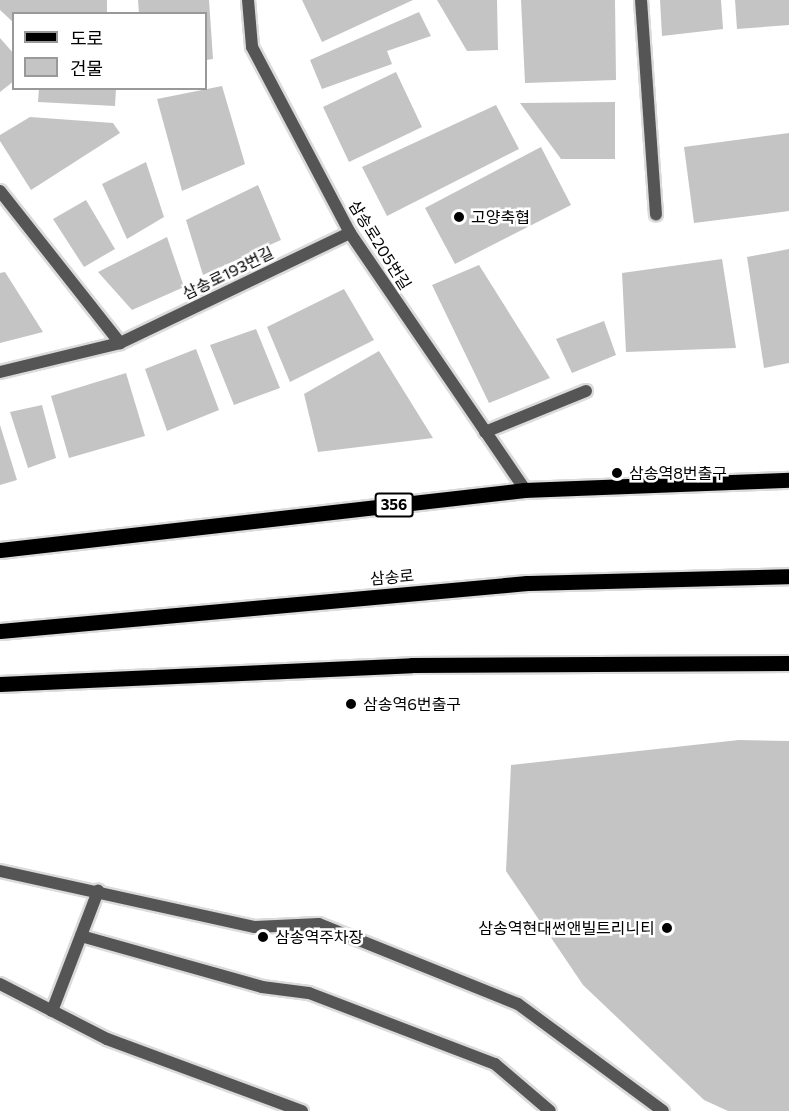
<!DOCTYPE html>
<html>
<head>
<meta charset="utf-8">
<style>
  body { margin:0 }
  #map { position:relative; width:789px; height:1111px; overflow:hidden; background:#fff; font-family:Commissioner,"Noto Sans KR",sans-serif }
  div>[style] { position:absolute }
  .building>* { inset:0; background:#c4c4c4 }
  .roads { filter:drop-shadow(2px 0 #dbdbdb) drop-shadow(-2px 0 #dbdbdb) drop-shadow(0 2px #dbdbdb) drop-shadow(0 -2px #dbdbdb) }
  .service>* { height:12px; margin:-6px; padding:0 6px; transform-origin:6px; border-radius:6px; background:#555 }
  .minor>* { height:12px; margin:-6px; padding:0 6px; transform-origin:6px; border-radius:6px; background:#555 }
  .primary>* { height:15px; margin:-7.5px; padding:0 7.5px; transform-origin:7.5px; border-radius:7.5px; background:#000 }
  .dots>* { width:16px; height:16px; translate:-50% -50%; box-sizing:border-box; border:3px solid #fff; border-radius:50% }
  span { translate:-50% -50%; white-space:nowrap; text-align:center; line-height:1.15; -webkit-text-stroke:5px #fff; paint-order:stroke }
  .shield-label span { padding:2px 4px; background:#fff; border:2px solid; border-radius:4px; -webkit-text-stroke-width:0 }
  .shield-label { font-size:15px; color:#000; font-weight:700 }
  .poi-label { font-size:16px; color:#000 }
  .left { translate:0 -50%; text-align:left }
  .right { translate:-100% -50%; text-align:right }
  .street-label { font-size:16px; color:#000 }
  .legend { position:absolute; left:12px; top:12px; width:195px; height:78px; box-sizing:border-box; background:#fff; border:2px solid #999; margin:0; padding:8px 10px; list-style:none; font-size:18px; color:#000 }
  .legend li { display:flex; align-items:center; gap:12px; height:30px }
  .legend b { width:30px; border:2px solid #999 }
</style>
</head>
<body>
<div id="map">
  <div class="building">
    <i style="clip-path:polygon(0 0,107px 0,107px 14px,14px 14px,14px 23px,0 10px)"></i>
    <i style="clip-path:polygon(138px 0,209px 0,213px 59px,206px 60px,206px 14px,139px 14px)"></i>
    <i style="clip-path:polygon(302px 0,413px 0,322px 42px)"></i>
    <i style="clip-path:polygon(437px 0,497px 0,498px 50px,467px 51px)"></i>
    <i style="clip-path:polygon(521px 0,615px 0,616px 80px,525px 83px)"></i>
    <i style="clip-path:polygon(660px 0,721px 0,723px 29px,662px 36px)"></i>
    <i style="clip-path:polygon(735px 0,789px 0,789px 25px,737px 29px)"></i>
    <i style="clip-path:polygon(419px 12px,431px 36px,387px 51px,392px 64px,322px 89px,310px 60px)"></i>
    <i style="clip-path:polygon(0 38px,14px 54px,14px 81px,0 92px)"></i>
    <i style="clip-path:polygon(396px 72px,422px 127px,349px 162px,323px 107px)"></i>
    <i style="clip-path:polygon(222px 86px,245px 164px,182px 191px,157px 99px)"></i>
    <i style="clip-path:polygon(39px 88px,116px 88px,115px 106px,38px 102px)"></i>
    <i style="clip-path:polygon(615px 102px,615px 159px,561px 159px,520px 103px)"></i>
    <i style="clip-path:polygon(496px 105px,519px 149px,387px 216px,362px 167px)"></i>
    <i style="clip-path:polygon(30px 117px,113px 123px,120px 133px,31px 190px,0 141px,0 135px)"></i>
    <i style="clip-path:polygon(789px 133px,789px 211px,694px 223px,684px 147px)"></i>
    <i style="clip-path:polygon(541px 147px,571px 205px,455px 264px,425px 208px)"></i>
    <i style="clip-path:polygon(146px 162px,164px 217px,127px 239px,102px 184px)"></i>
    <i style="clip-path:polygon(258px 185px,281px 240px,203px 275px,186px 220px)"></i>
    <i style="clip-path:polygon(86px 200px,115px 249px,84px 267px,53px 219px)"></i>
    <i style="clip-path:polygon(167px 237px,184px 287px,132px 310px,98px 272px)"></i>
    <i style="clip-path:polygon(789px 249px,789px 363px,764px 368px,747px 257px)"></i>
    <i style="clip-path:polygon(722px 259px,736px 348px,626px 352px,622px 273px)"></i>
    <i style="clip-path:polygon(479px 265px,550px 378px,489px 403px,432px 285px)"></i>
    <i style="clip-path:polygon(5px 272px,43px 332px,0 343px,0 273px)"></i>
    <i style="clip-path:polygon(344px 289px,374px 340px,290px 382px,267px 327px)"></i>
    <i style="clip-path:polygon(604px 321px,616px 355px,572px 373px,556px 339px)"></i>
    <i style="clip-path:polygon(256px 329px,280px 388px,234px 405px,210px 345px)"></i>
    <i style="clip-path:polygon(196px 349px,219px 410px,167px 431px,145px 369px)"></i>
    <i style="clip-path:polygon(379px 351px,433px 438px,318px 452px,304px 394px)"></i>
    <i style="clip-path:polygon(126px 373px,145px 436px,69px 458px,51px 396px)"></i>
    <i style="clip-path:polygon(42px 405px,56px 458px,28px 468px,10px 412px)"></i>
    <i style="clip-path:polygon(0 425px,17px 480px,0 485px)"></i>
    <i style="clip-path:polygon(739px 740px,789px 741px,789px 1111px,728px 1111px,704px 1100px,583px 985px,506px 871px,511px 765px)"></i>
  </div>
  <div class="roads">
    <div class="service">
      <i style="left:0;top:871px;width:261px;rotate:12.4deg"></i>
      <i style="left:255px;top:927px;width:64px;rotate:-2.7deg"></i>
      <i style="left:319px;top:924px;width:214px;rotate:21.9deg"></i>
      <i style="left:518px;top:1004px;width:180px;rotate:36.4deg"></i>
      <i style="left:81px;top:936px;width:188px;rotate:15.7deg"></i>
      <i style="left:262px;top:987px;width:47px;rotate:7.3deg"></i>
      <i style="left:309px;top:993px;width:199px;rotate:20.9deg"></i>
      <i style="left:495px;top:1064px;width:72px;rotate:40.5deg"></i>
      <i style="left:0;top:984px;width:120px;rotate:27.2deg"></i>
      <i style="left:107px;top:1039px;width:208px;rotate:20.3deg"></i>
      <i style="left:52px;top:1011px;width:129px;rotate:-69deg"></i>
    </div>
    <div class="minor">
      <i style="left:248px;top:0;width:47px;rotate:85.1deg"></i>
      <i style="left:252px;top:47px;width:210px;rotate:62.2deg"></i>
      <i style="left:350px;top:233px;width:311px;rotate:55.7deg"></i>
      <i style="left:641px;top:0;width:215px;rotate:86deg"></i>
      <i style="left:0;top:191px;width:194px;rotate:51.7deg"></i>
      <i style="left:0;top:372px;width:123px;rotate:-13.6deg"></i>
      <i style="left:120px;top:343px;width:255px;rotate:-25.6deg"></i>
      <i style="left:485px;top:432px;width:109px;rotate:-22.1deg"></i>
    </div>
    <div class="primary">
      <i style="left:0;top:550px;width:528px;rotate:-6.52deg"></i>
      <i style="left:525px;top:490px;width:264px;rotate:-2.2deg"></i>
      <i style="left:0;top:631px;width:529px;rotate:-5.2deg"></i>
      <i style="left:527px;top:583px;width:262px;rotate:-1.5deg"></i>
      <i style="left:0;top:684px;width:412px;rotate:-2.6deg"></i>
      <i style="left:412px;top:665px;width:377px;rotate:-0.3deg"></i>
    </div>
  </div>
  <div class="dots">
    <i style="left:459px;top:217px;background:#000"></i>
    <i style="left:617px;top:473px;background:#000"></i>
    <i style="left:351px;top:704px;background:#000"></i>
    <i style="left:667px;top:928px;background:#000"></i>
    <i style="left:263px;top:937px;background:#000"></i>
  </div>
  <div class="shield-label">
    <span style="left:394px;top:505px">356</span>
  </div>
  <div class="poi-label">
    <span class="left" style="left:471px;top:217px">고양축협</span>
    <span class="left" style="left:629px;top:473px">삼송역8번출구</span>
    <span class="left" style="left:363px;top:704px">삼송역6번출구</span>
    <span class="right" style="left:655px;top:928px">삼송역현대썬앤빌트리니티</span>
    <span class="left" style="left:275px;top:937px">삼송역주차장</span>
  </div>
  <div class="street-label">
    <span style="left:380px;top:245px;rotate:58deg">삼송로205번길</span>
    <span style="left:228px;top:273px;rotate:-26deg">삼송로193번길</span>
    <span style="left:392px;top:577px;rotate:-5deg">삼송로</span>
  </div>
  <ul class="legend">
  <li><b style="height:8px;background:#000"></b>도로</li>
  <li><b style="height:16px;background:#c4c4c4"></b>건물</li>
  </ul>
</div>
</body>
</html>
